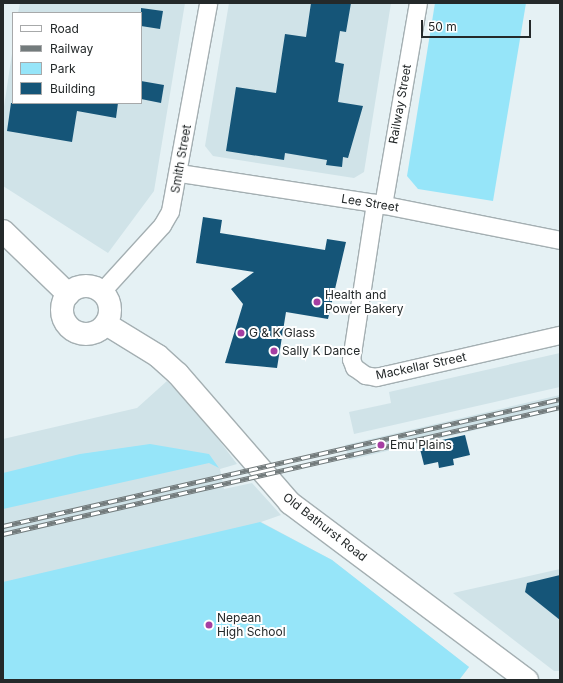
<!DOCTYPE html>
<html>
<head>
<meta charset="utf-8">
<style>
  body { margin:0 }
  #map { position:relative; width:563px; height:683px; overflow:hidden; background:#e5f1f4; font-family:Inter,sans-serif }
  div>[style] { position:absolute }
  .built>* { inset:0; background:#d0e3e8 }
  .green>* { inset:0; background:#96e5f9 }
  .building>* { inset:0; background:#155578 }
  .roads { filter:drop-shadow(1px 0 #a4afb2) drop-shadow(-1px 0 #a4afb2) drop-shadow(0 1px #a4afb2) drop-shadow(0 -1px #a4afb2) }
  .street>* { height:17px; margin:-8.5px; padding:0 8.5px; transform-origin:8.5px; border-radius:8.5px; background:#fff }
  .secondary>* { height:22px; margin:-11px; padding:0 11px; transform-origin:11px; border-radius:11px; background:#fff }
  .secondary>.ring { margin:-11px; padding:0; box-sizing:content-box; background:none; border:22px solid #fff; border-radius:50% }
  .rail>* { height:4.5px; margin-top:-2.25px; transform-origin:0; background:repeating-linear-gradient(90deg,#fff 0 9px,#737b7c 0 18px); box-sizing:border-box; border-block:1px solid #737b7c }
  .dots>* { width:11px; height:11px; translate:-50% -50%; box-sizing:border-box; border:2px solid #fff; border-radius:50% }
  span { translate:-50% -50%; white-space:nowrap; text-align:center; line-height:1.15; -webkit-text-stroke:4px #fff; paint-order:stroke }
  .street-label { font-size:12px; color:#24292a }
  .poi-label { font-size:12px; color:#24292a }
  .left { translate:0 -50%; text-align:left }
  .frame { position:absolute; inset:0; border:4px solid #24292a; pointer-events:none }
  .legend { position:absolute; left:12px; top:12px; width:130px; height:92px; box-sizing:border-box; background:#fff; border:1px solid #a7a9aa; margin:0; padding:5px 7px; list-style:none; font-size:12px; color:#24292a }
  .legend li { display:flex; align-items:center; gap:8px; height:20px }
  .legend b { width:20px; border:1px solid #a7a9aa }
  .scale { position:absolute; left:421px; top:20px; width:110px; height:18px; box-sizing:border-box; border:2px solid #24292a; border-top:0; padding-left:5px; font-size:12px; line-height:14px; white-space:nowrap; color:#24292a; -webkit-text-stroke:3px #fff; paint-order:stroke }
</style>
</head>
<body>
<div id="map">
  <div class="built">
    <i style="clip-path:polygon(20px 3px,185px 3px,154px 191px,108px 253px,3px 186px,3px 113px,13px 47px,13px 103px,141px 103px,141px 13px,18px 13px)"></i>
    <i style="clip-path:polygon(229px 3px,391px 3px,364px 172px,354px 178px,213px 156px,205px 146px)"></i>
    <i style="clip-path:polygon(560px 353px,560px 387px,354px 434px,349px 412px,391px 403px,389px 392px)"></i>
    <i style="clip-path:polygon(167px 381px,200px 415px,237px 464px,220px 469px,224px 489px,252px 483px,281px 515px,261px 522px,332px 560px,469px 667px,459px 680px,3px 680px,3px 439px,137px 408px)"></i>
    <i style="clip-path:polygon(560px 395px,560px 410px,349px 460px,345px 445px)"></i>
    <i style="clip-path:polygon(560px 569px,560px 671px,554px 671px,453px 593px)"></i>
  </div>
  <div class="green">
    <i style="clip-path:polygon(435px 3px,526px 3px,493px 201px,418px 189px,407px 176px)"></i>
    <i style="clip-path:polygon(150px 444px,209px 454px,219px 468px,209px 463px,3px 509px,3px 473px,80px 454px)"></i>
    <i style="clip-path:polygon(260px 522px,332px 560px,469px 667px,459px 680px,3px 680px,3px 582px)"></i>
  </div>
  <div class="building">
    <i style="clip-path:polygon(311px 3px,351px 3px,346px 32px,340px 31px,335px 62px,344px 64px,338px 102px,363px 106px,348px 158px,343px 157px,342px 167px,326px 165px,327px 160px,285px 153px,284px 160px,226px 151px,236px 87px,276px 93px,285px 34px,306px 37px)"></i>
    <i style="clip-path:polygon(141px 8px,163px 11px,160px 29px,141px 26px)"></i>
    <i style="clip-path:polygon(141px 81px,164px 85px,161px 103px,141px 99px)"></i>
    <i style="clip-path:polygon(11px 103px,118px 103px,116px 118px,77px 111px,72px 142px,7px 131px)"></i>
    <i style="clip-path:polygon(203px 217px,222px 220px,220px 233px,325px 250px,327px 239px,346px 242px,328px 319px,286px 312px,277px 368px,225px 363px,243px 304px,231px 289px,254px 272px,196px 263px)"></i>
    <i style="clip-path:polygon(465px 435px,470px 455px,453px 459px,454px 465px,439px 468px,438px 462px,424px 465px,419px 445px)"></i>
    <i style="clip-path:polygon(560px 575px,560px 620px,525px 592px,527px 583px)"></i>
  </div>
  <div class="roads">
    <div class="street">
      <i style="left:179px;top:173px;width:198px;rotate:8.7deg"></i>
      <i style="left:375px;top:203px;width:189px;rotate:11.3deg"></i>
      <i style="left:375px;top:203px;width:158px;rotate:98.7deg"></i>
      <i style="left:351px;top:359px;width:9px;rotate:69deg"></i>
      <i style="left:354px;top:367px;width:14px;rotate:36deg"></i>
      <i style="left:365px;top:375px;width:11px;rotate:10deg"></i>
      <i style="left:376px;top:377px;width:189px;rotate:-12.9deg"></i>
      <i style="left:383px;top:205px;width:205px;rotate:-80.2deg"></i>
      <i style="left:102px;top:291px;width:89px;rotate:-47.7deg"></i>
      <i style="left:162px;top:225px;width:16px;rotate:-60deg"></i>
      <i style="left:170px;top:211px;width:211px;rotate:-79.6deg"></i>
    </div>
    <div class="secondary">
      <i style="left:3px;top:231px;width:91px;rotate:44.1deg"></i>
      <i class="ring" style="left:62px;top:286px;width:26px;height:26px"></i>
      <i style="left:106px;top:324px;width:61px;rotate:31.6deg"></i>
      <i style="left:158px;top:356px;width:27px;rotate:42deg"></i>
      <i style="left:178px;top:374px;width:171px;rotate:49deg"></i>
      <i style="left:290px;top:503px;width:296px;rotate:36.8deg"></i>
    </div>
  </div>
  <div class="rail">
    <i style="left:3px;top:526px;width:571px;rotate:-12.84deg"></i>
    <i style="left:3px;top:534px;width:571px;rotate:-12.84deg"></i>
  </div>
  <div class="dots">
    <i style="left:317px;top:302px;background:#a53ea2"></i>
    <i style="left:241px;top:333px;background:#a53ea2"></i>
    <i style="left:274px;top:351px;background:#a53ea2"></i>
    <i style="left:381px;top:445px;background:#a53ea2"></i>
    <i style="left:209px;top:625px;background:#a53ea2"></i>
  </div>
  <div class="street-label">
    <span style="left:400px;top:104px;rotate:-80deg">Railway Street</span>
    <span style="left:181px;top:159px;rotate:-80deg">Smith Street</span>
    <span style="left:370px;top:203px;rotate:9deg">Lee Street</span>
    <span style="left:421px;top:366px;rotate:-12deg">Mackellar Street</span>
    <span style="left:325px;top:527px;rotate:38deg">Old Bathurst Road</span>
  </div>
  <div class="poi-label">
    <span class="left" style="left:325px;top:302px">Health and<br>Power Bakery</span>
    <span class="left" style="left:249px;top:333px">G &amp; K Glass</span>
    <span class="left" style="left:282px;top:351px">Sally K Dance</span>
    <span class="left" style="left:390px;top:445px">Emu Plains</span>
    <span class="left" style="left:217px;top:625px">Nepean<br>High School</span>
  </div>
  <div class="frame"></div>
  <ul class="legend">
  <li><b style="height:5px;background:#fff"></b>Road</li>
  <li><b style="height:5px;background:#737b7c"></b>Railway</li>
  <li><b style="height:11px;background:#96e5f9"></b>Park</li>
  <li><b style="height:11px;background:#155578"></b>Building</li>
  </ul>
  <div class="scale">50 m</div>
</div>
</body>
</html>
